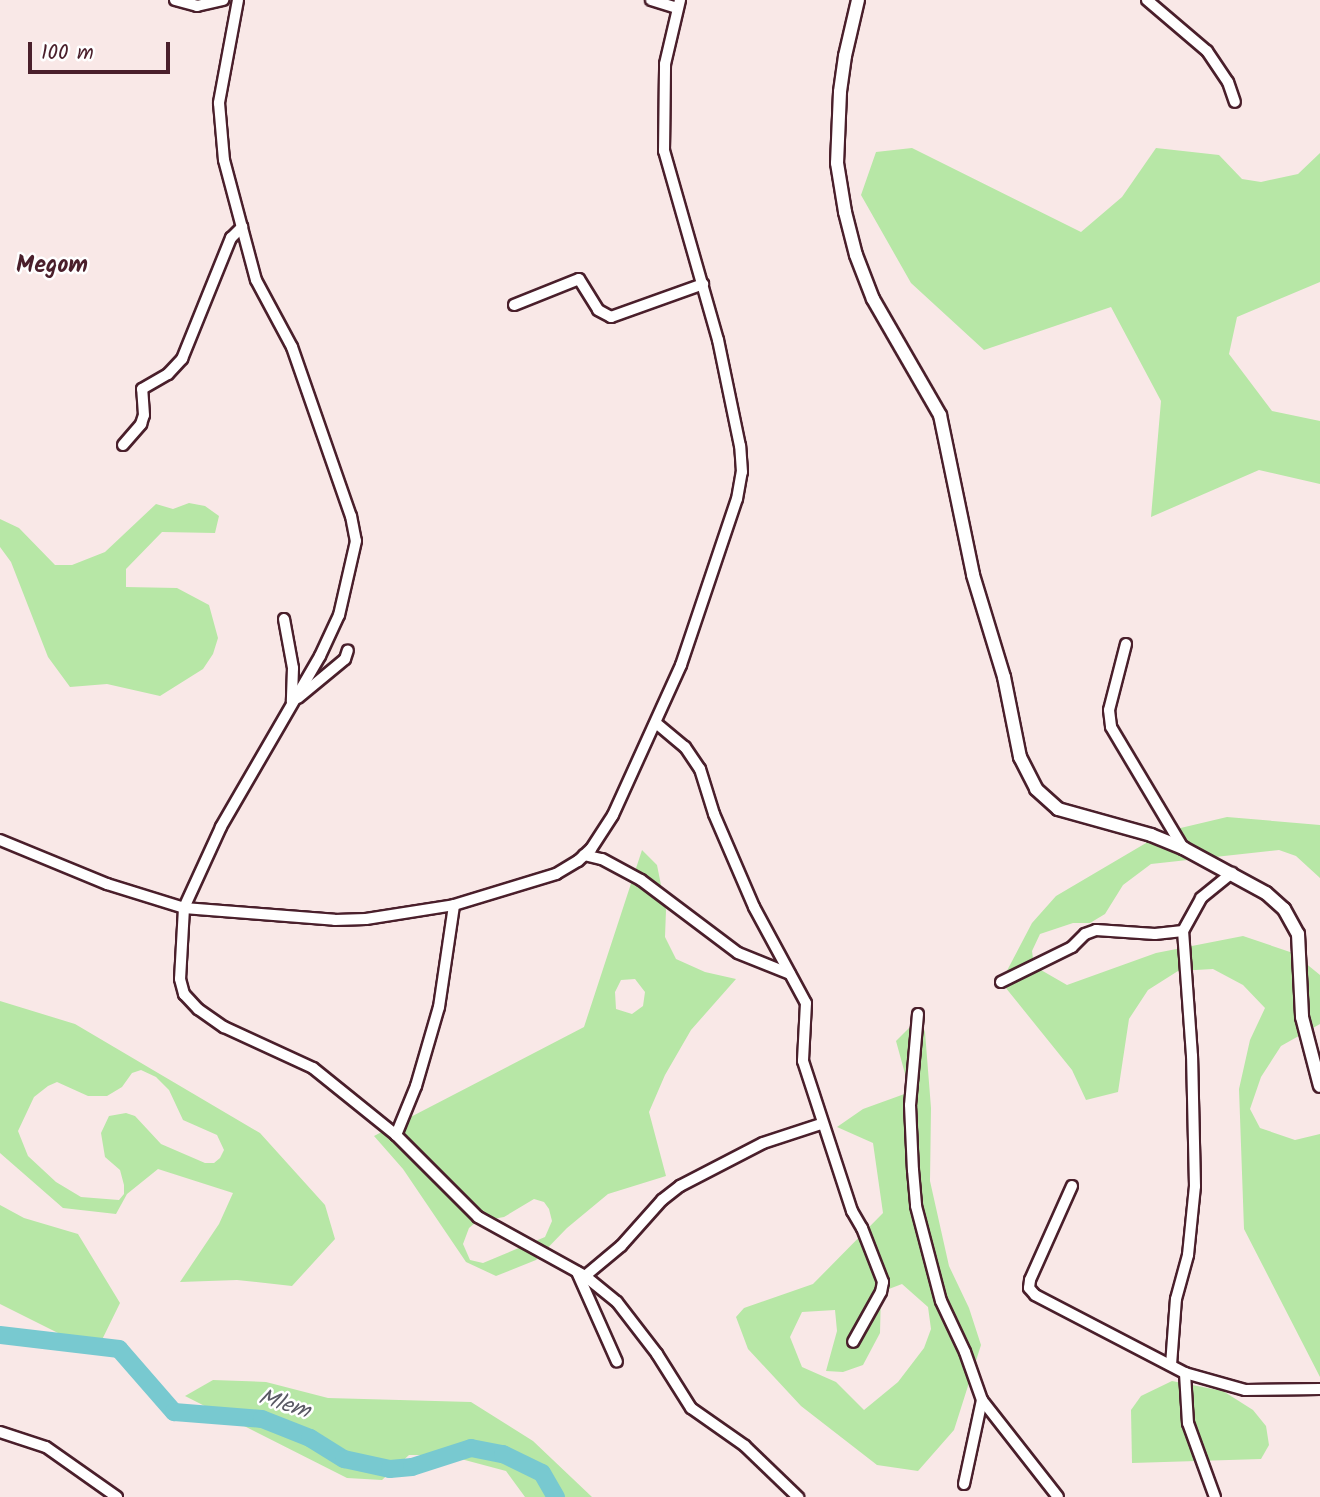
<!DOCTYPE html>
<html>
<head>
<meta charset="utf-8">
<style>
  body { margin:0 }
  #map { position:relative; width:1320px; height:1497px; overflow:hidden; background:#f9e8e7; font-family:Kalam,sans-serif }
  div>[style] { position:absolute }
  .green>* { inset:0; background:#b7e7a6 }
  .river>* { height:18px; margin:-9px; padding:0 9px; transform-origin:9px; border-radius:9px; background:#78c9d0 }
  .roads { filter:drop-shadow(2px 0 #4a1f2b) drop-shadow(-2px 0 #4a1f2b) drop-shadow(0 2px #4a1f2b) drop-shadow(0 -2px #4a1f2b) }
  .minor>* { height:10px; margin:-5px; padding:0 5px; transform-origin:5px; border-radius:5px; background:#fff }
  .tertiary>* { height:12px; margin:-6px; padding:0 6px; transform-origin:6px; border-radius:6px; background:#fff }
  span { translate:-50% -50%; white-space:nowrap; text-align:center; line-height:1.15; -webkit-text-stroke:5px #fff; paint-order:stroke }
  .water-label { font-size:23px; color:#5a5a65; font-style:italic }
  .quarter-label { font-size:24px; color:#4a1f2b; font-weight:700 }
  .scale { position:absolute; left:28px; top:42px; width:142px; height:32px; box-sizing:border-box; border:4px solid #4a1f2b; border-top:0; padding-left:9px; font-size:21px; line-height:24px; white-space:nowrap; color:#4a1f2b; -webkit-text-stroke:5px #fff; paint-order:stroke }
</style>
</head>
<body>
<div id="map">
  <div class="green">
    <i style="clip-path:polygon(912px 148px,1081px 232px,1122px 197px,1156px 148px,1219px 155px,1242px 179px,1261px 182px,1298px 174px,1320px 153px,1320px 282px,1237px 317px,1229px 354px,1272px 411px,1320px 421px,1320px 484px,1259px 470px,1151px 517px,1161px 401px,1111px 307px,984px 350px,911px 283px,861px 195px,876px 152px)"></i>
    <i style="clip-path:polygon(189px 503px,205px 506px,219px 516px,215px 533px,162px 532px,126px 569px,126px 587px,177px 588px,209px 605px,218px 638px,213px 654px,203px 669px,160px 696px,107px 684px,70px 687px,48px 657px,11px 562px,0 547px,0 519px,19px 528px,55px 565px,72px 565px,105px 552px,156px 504px,173px 509px)"></i>
    <i style="clip-path:polygon(1227px 817px,1320px 825px,1320px 878px,1296px 856px,1279px 850px,1151px 864px,1123px 885px,1105px 914px,1090px 923px,1073px 923px,1040px 934px,1032px 951px,1034px 966px,1067px 985px,1156px 953px,1243px 936px,1293px 953px,1320px 975px,1320px 1024px,1281px 1046px,1261px 1077px,1250px 1109px,1260px 1128px,1295px 1140px,1320px 1134px,1320px 1377px,1244px 1229px,1239px 1089px,1250px 1040px,1265px 1008px,1243px 985px,1213px 969px,1178px 971px,1148px 990px,1129px 1019px,1118px 1092px,1086px 1100px,1072px 1070px,1001px 982px,1032px 923px,1056px 896px,1146px 843px,1151px 835px)"></i>
    <i style="clip-path:polygon(evenodd,642px 850px,657px 865px,666px 910px,665px 937px,676px 959px,705px 972px,736px 979px,691px 1030px,665px 1075px,649px 1112px,666px 1176px,608px 1194px,567px 1228px,536px 1260px,496px 1276px,466px 1262px,403px 1169px,374px 1136px,584px 1027px,642px 850px,635px 979px,645px 992px,643px 1006px,632px 1014px,616px 1009px,615px 992px,621px 980px,635px 979px,642px 850px,534px 1199px,544px 1202px,549px 1209px,552px 1221px,545px 1237px,483px 1263px,470px 1260px,463px 1244px,469px 1228px,476px 1222px,504px 1217px,534px 1199px)"></i>
    <i style="clip-path:polygon(evenodd,0 1001px,75px 1024px,260px 1133px,325px 1205px,335px 1239px,292px 1286px,237px 1280px,180px 1282px,219px 1224px,233px 1193px,158px 1169px,127px 1194px,116px 1214px,63px 1208px,0 1153px,0 1001px,141px 1070px,156px 1077px,169px 1090px,183px 1120px,217px 1135px,224px 1150px,220px 1158px,214px 1163px,205px 1163px,161px 1144px,135px 1116px,126px 1113px,109px 1116px,101px 1133px,105px 1157px,120px 1170px,124px 1185px,124px 1194px,119px 1200px,81px 1197px,56px 1182px,28px 1156px,18px 1131px,34px 1097px,48px 1086px,57px 1082px,88px 1096px,107px 1096px,122px 1087px,132px 1073px,141px 1070px)"></i>
    <i style="clip-path:polygon(evenodd,918px 1014px,925px 1032px,931px 1108px,930px 1181px,949px 1266px,969px 1308px,981px 1345px,954px 1430px,918px 1471px,877px 1465px,801px 1406px,748px 1349px,736px 1317px,744px 1308px,813px 1284px,883px 1213px,873px 1143px,837px 1127px,863px 1109px,910px 1092px,896px 1041px,918px 1019px,918px 1014px,902px 1284px,928px 1307px,931px 1329px,924px 1348px,898px 1382px,864px 1410px,836px 1382px,802px 1367px,790px 1337px,802px 1312px,835px 1310px,837px 1331px,826px 1371px,843px 1372px,863px 1365px,880px 1333px,881px 1292px,902px 1284px)"></i>
    <i style="clip-path:polygon(0 1205px,24px 1218px,78px 1234px,120px 1303px,96px 1352px,0 1304px)"></i>
    <i style="clip-path:polygon(213px 1380px,266px 1382px,328px 1398px,471px 1402px,533px 1441px,592px 1497px,525px 1497px,506px 1471px,446px 1455px,409px 1455px,382px 1480px,347px 1478px,185px 1396px)"></i>
    <i style="clip-path:polygon(1172px 1381px,1223px 1391px,1253px 1410px,1266px 1426px,1269px 1445px,1261px 1459px,1132px 1463px,1131px 1410px,1141px 1396px)"></i>
  </div>
  <div class="river">
    <i style="left:0;top:1335px;width:120px;rotate:6.7deg"></i>
    <i style="left:119px;top:1349px;width:84px;rotate:48.9deg"></i>
    <i style="left:174px;top:1412px;width:88px;rotate:4.5deg"></i>
    <i style="left:262px;top:1419px;width:52px;rotate:21.6deg"></i>
    <i style="left:310px;top:1438px;width:40px;rotate:32deg"></i>
    <i style="left:344px;top:1459px;width:47px;rotate:12.3deg"></i>
    <i style="left:390px;top:1469px;width:22px;rotate:-5deg"></i>
    <i style="left:412px;top:1467px;width:62px;rotate:-17.9deg"></i>
    <i style="left:471px;top:1448px;width:33px;rotate:11deg"></i>
    <i style="left:503px;top:1454px;width:43px;rotate:26deg"></i>
    <i style="left:542px;top:1473px;width:28px;rotate:60deg"></i>
  </div>
  <div class="roads">
    <div class="minor">
      <i style="left:175px;top:0;width:23px;rotate:15deg"></i>
      <i style="left:197px;top:6px;width:27px;rotate:-13deg"></i>
      <i style="left:238px;top:0;width:105px;rotate:100.5deg"></i>
      <i style="left:219px;top:103px;width:57px;rotate:85deg"></i>
      <i style="left:224px;top:160px;width:124px;rotate:75.1deg"></i>
      <i style="left:256px;top:280px;width:76px;rotate:61.8deg"></i>
      <i style="left:292px;top:347px;width:179px;rotate:70.8deg"></i>
      <i style="left:351px;top:516px;width:25px;rotate:79deg"></i>
      <i style="left:356px;top:541px;width:76px;rotate:102.9deg"></i>
      <i style="left:339px;top:615px;width:45px;rotate:114.9deg"></i>
      <i style="left:320px;top:656px;width:198px;rotate:120.1deg"></i>
      <i style="left:221px;top:827px;width:89px;rotate:114.6deg"></i>
      <i style="left:184px;top:908px;width:71px;rotate:93.2deg"></i>
      <i style="left:180px;top:979px;width:16px;rotate:75deg"></i>
      <i style="left:184px;top:994px;width:21px;rotate:47deg"></i>
      <i style="left:198px;top:1009px;width:32px;rotate:35deg"></i>
      <i style="left:224px;top:1027px;width:98px;rotate:24.7deg"></i>
      <i style="left:313px;top:1068px;width:107px;rotate:38.9deg"></i>
      <i style="left:396px;top:1135px;width:116px;rotate:45deg"></i>
      <i style="left:478px;top:1217px;width:122px;rotate:28.9deg"></i>
      <i style="left:585px;top:1276px;width:41px;rotate:39.1deg"></i>
      <i style="left:617px;top:1302px;width:66px;rotate:52.4deg"></i>
      <i style="left:657px;top:1354px;width:64px;rotate:57.8deg"></i>
      <i style="left:691px;top:1408px;width:66px;rotate:35.1deg"></i>
      <i style="left:745px;top:1446px;width:74px;rotate:43.9deg"></i>
      <i style="left:651px;top:0;width:27px;rotate:17deg"></i>
      <i style="left:1147px;top:0;width:79px;rotate:40.4deg"></i>
      <i style="left:1207px;top:51px;width:37px;rotate:56deg"></i>
      <i style="left:1228px;top:82px;width:21px;rotate:71deg"></i>
      <i style="left:514px;top:305px;width:70px;rotate:-21.8deg"></i>
      <i style="left:579px;top:279px;width:36px;rotate:58deg"></i>
      <i style="left:598px;top:310px;width:15px;rotate:28deg"></i>
      <i style="left:611px;top:317px;width:98px;rotate:-19.7deg"></i>
      <i style="left:123px;top:445px;width:28px;rotate:-49deg"></i>
      <i style="left:141px;top:424px;width:9px;rotate:-72deg"></i>
      <i style="left:144px;top:415px;width:26px;rotate:-94deg"></i>
      <i style="left:142px;top:389px;width:30px;rotate:-30deg"></i>
      <i style="left:168px;top:374px;width:21px;rotate:-47deg"></i>
      <i style="left:182px;top:359px;width:131px;rotate:-68deg"></i>
      <i style="left:231px;top:238px;width:16px;rotate:-45deg"></i>
      <i style="left:284px;top:619px;width:50px;rotate:79.6deg"></i>
      <i style="left:293px;top:668px;width:34px;rotate:92deg"></i>
      <i style="left:1126px;top:644px;width:68px;rotate:104.4deg"></i>
      <i style="left:1109px;top:710px;width:17px;rotate:83deg"></i>
      <i style="left:1111px;top:727px;width:141px;rotate:59.2deg"></i>
      <i style="left:298px;top:698px;width:61px;rotate:-39.7deg"></i>
      <i style="left:345px;top:659px;width:9px;rotate:-72deg"></i>
      <i style="left:656px;top:723px;width:38px;rotate:40deg"></i>
      <i style="left:685px;top:747px;width:27px;rotate:56deg"></i>
      <i style="left:700px;top:769px;width:47px;rotate:72.7deg"></i>
      <i style="left:714px;top:814px;width:101px;rotate:66.7deg"></i>
      <i style="left:754px;top:907px;width:109px;rotate:61.6deg"></i>
      <i style="left:806px;top:1003px;width:58px;rotate:93deg"></i>
      <i style="left:803px;top:1061px;width:158px;rotate:71.9deg"></i>
      <i style="left:852px;top:1211px;width:20px;rotate:60deg"></i>
      <i style="left:862px;top:1228px;width:58px;rotate:68.7deg"></i>
      <i style="left:883px;top:1282px;width:10px;rotate:101deg"></i>
      <i style="left:881px;top:1292px;width:57px;rotate:119.2deg"></i>
      <i style="left:0;top:840px;width:116px;rotate:22.4deg"></i>
      <i style="left:107px;top:884px;width:81px;rotate:17.3deg"></i>
      <i style="left:184px;top:908px;width:151px;rotate:4.5deg"></i>
      <i style="left:335px;top:920px;width:31px;rotate:-2deg"></i>
      <i style="left:366px;top:919px;width:89px;rotate:-9deg"></i>
      <i style="left:454px;top:905px;width:107px;rotate:-16.9deg"></i>
      <i style="left:556px;top:874px;width:26px;rotate:-31deg"></i>
      <i style="left:578px;top:861px;width:18px;rotate:-43deg"></i>
      <i style="left:591px;top:849px;width:40px;rotate:-57.1deg"></i>
      <i style="left:613px;top:815px;width:165px;rotate:-65.6deg"></i>
      <i style="left:681px;top:665px;width:175px;rotate:-71.4deg"></i>
      <i style="left:737px;top:499px;width:27px;rotate:-80deg"></i>
      <i style="left:742px;top:472px;width:26px;rotate:-94deg"></i>
      <i style="left:740px;top:446px;width:108px;rotate:-101.7deg"></i>
      <i style="left:718px;top:340px;width:197px;rotate:-105.9deg"></i>
      <i style="left:664px;top:151px;width:87px;rotate:-89.3deg"></i>
      <i style="left:665px;top:64px;width:66px;rotate:-76.8deg"></i>
      <i style="left:584px;top:855px;width:18px;rotate:13deg"></i>
      <i style="left:602px;top:859px;width:44px;rotate:28.3deg"></i>
      <i style="left:641px;top:880px;width:121px;rotate:37deg"></i>
      <i style="left:738px;top:953px;width:56px;rotate:22deg"></i>
      <i style="left:1001px;top:982px;width:79px;rotate:-26.2deg"></i>
      <i style="left:1072px;top:947px;width:18px;rotate:-45deg"></i>
      <i style="left:1085px;top:934px;width:12px;rotate:-20deg"></i>
      <i style="left:1096px;top:930px;width:59px;rotate:3.9deg"></i>
      <i style="left:1155px;top:934px;width:28px;rotate:-6deg"></i>
      <i style="left:918px;top:1014px;width:91px;rotate:95deg"></i>
      <i style="left:910px;top:1105px;width:65px;rotate:87.4deg"></i>
      <i style="left:913px;top:1170px;width:36px;rotate:85deg"></i>
      <i style="left:916px;top:1206px;width:98px;rotate:75.3deg"></i>
      <i style="left:941px;top:1301px;width:56px;rotate:64.8deg"></i>
      <i style="left:965px;top:1352px;width:51px;rotate:70.5deg"></i>
      <i style="left:982px;top:1400px;width:123px;rotate:51.9deg"></i>
      <i style="left:396px;top:1135px;width:53px;rotate:-67.8deg"></i>
      <i style="left:416px;top:1086px;width:82px;rotate:-73.8deg"></i>
      <i style="left:439px;top:1007px;width:103px;rotate:-81.6deg"></i>
      <i style="left:1072px;top:1186px;width:103px;rotate:114.1deg"></i>
      <i style="left:1030px;top:1280px;width:8px;rotate:97deg"></i>
      <i style="left:1029px;top:1288px;width:9px;rotate:49deg"></i>
      <i style="left:1035px;top:1295px;width:169px;rotate:27.5deg"></i>
      <i style="left:1185px;top:1373px;width:62px;rotate:15.8deg"></i>
      <i style="left:1245px;top:1390px;width:75px;rotate:-0.8deg"></i>
      <i style="left:577px;top:1272px;width:98px;rotate:66deg"></i>
      <i style="left:585px;top:1276px;width:47px;rotate:-39.8deg"></i>
      <i style="left:621px;top:1246px;width:62px;rotate:-48.3deg"></i>
      <i style="left:662px;top:1200px;width:23px;rotate:-38deg"></i>
      <i style="left:680px;top:1186px;width:93px;rotate:-27.4deg"></i>
      <i style="left:763px;top:1143px;width:61px;rotate:-18.1deg"></i>
      <i style="left:1171px;top:1365px;width:66px;rotate:-85.7deg"></i>
      <i style="left:1176px;top:1299px;width:46px;rotate:-74.7deg"></i>
      <i style="left:1188px;top:1255px;width:69px;rotate:-84.2deg"></i>
      <i style="left:1195px;top:1186px;width:130px;rotate:-91.3deg"></i>
      <i style="left:1192px;top:1056px;width:125px;rotate:-94.1deg"></i>
      <i style="left:1183px;top:931px;width:38px;rotate:-61deg"></i>
      <i style="left:1201px;top:898px;width:40px;rotate:-39deg"></i>
      <i style="left:1185px;top:1373px;width:50px;rotate:86.6deg"></i>
      <i style="left:1188px;top:1423px;width:79px;rotate:70deg"></i>
      <i style="left:0;top:1432px;width:48px;rotate:18.1deg"></i>
      <i style="left:46px;top:1447px;width:87px;rotate:35.2deg"></i>
      <i style="left:964px;top:1484px;width:86px;rotate:-77.9deg"></i>
    </div>
    <div class="tertiary">
      <i style="left:858px;top:0;width:57px;rotate:103.1deg"></i>
      <i style="left:845px;top:56px;width:36px;rotate:98deg"></i>
      <i style="left:840px;top:92px;width:71px;rotate:92.4deg"></i>
      <i style="left:837px;top:163px;width:50px;rotate:80.7deg"></i>
      <i style="left:845px;top:212px;width:44px;rotate:75.7deg"></i>
      <i style="left:856px;top:255px;width:47px;rotate:68.9deg"></i>
      <i style="left:873px;top:299px;width:134px;rotate:60deg"></i>
      <i style="left:940px;top:415px;width:163px;rotate:78.3deg"></i>
      <i style="left:973px;top:575px;width:107px;rotate:73.1deg"></i>
      <i style="left:1004px;top:677px;width:82px;rotate:78.7deg"></i>
      <i style="left:1020px;top:757px;width:36px;rotate:63deg"></i>
      <i style="left:1036px;top:789px;width:30px;rotate:42deg"></i>
      <i style="left:1058px;top:809px;width:97px;rotate:15.6deg"></i>
      <i style="left:1151px;top:835px;width:35px;rotate:22deg"></i>
      <i style="left:1183px;top:848px;width:94px;rotate:28.5deg"></i>
      <i style="left:1266px;top:893px;width:24px;rotate:42deg"></i>
      <i style="left:1284px;top:909px;width:29px;rotate:61deg"></i>
      <i style="left:1298px;top:934px;width:83px;rotate:87.2deg"></i>
      <i style="left:1302px;top:1017px;width:71px;rotate:75.4deg"></i>
    </div>
  </div>
  <div class="water-label">
    <span style="left:284px;top:1405px;rotate:17deg">Mlem</span>
  </div>
  <div class="quarter-label">
    <span style="left:52px;top:266px">Megom</span>
  </div>
  <div class="scale">100 m</div>
</div>
</body>
</html>
